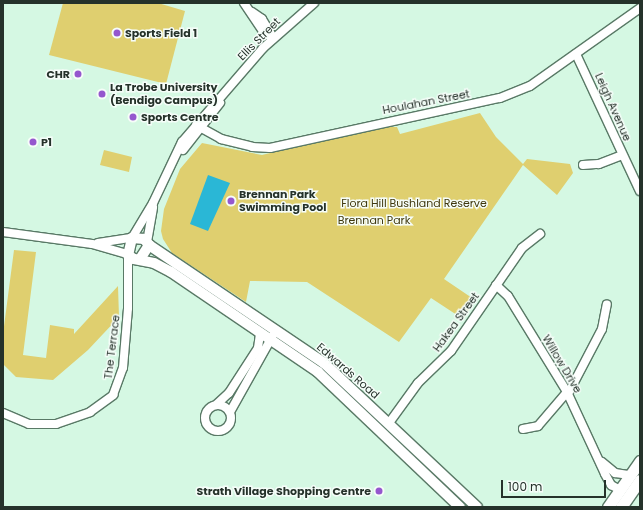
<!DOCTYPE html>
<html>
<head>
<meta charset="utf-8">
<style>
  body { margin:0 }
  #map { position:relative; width:643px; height:510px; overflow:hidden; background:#d5f8e3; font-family:Poppins,sans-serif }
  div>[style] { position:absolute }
  .green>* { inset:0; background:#dfcf6f }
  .water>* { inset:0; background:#2ab7d6 }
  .roads { filter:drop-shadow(1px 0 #597966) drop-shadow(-1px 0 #597966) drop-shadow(0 1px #597966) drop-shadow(0 -1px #597966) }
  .minor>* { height:8px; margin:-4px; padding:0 4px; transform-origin:4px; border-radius:4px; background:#fff }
  .minor>.ring { margin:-4px; padding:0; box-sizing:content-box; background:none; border:8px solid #fff; border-radius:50% }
  .tertiary>* { height:10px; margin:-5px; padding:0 5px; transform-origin:5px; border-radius:5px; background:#fff }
  .secondary>* { height:11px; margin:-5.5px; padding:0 5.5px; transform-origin:5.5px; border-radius:5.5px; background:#fff }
  .dots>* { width:11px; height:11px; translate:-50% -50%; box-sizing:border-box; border:2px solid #f6fdf9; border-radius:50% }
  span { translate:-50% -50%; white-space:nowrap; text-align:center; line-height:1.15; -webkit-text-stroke:3px #f6fdf9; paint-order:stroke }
  .poi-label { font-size:11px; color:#25322a; font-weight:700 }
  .left { translate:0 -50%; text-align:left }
  .right { translate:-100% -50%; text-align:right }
  .street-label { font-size:11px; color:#25322a }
  .park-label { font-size:11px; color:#40390e }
  .frame { position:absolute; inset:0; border:4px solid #25322a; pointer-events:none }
  .scale { position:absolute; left:501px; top:480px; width:105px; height:18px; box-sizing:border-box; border:2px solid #25322a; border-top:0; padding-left:5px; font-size:12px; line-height:14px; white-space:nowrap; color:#25322a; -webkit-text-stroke:3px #f6fdf9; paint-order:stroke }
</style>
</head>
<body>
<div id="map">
  <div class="green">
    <i style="clip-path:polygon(63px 3px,158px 3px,185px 11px,166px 84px,49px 55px)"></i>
    <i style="clip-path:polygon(480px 113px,496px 137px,523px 164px,527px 159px,570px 164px,573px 173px,557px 195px,523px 165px,444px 279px,475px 300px,463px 319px,431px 298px,399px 342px,307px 282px,250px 281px,246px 302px,172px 253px,163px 239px,161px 231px,164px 209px,180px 169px,202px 143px,262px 155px,355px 132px,390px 127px,397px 127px,400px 134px)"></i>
    <i style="clip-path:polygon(104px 150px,132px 157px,129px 172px,100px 165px)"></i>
    <i style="clip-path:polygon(14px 250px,36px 252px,23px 355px,46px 358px,50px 325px,74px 329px,74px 334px,118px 286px,119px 317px,88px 350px,53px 380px,16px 377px,3px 364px,3px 334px)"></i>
  </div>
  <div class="water">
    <i style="clip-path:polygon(208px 175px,230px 183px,208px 231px,190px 224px)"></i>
  </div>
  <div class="roads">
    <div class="minor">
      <i style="left:244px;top:3px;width:37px;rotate:56deg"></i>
      <i style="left:265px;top:34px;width:9px;rotate:21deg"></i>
      <i style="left:252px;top:12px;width:12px;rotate:35deg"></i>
      <i style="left:262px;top:19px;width:21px;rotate:59deg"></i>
      <i style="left:576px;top:54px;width:151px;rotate:65deg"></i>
      <i style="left:196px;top:125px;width:29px;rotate:29deg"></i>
      <i style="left:221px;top:139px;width:32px;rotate:14deg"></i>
      <i style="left:252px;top:147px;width:18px;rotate:3deg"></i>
      <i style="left:270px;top:148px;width:235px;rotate:-12.3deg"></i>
      <i style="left:500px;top:98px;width:32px;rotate:-22deg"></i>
      <i style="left:530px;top:86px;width:135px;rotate:-35.3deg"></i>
      <i style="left:183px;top:150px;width:60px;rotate:-51.8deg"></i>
      <i style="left:583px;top:165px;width:16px;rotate:-4deg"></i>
      <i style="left:599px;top:164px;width:25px;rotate:-21deg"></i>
      <i style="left:3px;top:232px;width:90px;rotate:7.7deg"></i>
      <i style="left:92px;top:244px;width:36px;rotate:16deg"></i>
      <i style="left:132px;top:238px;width:41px;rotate:-59deg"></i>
      <i style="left:153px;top:203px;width:68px;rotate:-64.6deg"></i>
      <i style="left:182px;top:142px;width:124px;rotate:-49.2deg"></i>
      <i style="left:263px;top:48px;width:68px;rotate:-41.4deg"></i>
      <i style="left:147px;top:242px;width:35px;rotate:-80deg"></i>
      <i style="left:98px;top:243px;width:33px;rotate:-9deg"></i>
      <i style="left:496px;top:285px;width:16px;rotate:43deg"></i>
      <i style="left:508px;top:296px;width:113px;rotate:58.4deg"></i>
      <i style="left:567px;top:392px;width:90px;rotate:65.1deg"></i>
      <i style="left:605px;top:474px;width:13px;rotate:61deg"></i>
      <i style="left:611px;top:485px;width:10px;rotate:29deg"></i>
      <i style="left:568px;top:394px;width:73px;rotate:-62.4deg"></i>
      <i style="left:602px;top:329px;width:25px;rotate:-79deg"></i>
      <i style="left:217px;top:404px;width:16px;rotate:-43deg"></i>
      <i style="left:229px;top:393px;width:54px;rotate:-57.2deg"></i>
      <i style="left:258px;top:348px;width:15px;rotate:-82deg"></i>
      <i class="ring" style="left:205px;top:405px;width:18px;height:18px"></i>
      <i style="left:230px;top:412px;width:88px;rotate:-60.8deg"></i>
      <i style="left:3px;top:413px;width:28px;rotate:23deg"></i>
      <i style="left:29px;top:424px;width:27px"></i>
      <i style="left:56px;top:424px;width:36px;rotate:-19deg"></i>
      <i style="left:90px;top:412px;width:29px;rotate:-36deg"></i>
      <i style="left:113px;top:395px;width:29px;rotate:-70deg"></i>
      <i style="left:123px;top:368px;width:60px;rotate:-85.2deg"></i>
      <i style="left:128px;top:308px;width:53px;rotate:-90deg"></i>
      <i style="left:389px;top:423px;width:49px;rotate:-54.1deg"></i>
      <i style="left:418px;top:383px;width:46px;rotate:-44.1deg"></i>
      <i style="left:451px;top:351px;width:125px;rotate:-55.4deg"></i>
      <i style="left:522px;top:248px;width:23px;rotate:-38deg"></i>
      <i style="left:523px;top:429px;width:15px;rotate:-11deg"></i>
      <i style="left:538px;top:426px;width:45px;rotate:-49.5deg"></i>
      <i style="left:602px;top:462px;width:17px;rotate:40deg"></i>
      <i style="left:615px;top:473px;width:15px;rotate:8deg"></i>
    </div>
    <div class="tertiary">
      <i style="left:149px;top:245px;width:211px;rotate:34deg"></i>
      <i style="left:324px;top:363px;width:210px;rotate:43.3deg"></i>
      <i style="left:140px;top:259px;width:17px;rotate:-57deg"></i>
      <i style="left:149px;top:245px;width:8px;rotate:-130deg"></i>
      <i style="left:144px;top:239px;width:12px;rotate:-175deg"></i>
      <i style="left:132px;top:238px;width:17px;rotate:103deg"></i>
      <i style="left:128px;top:255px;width:7px;rotate:34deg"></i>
      <i style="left:134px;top:259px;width:20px;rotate:11deg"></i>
      <i style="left:154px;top:263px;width:19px;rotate:28deg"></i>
      <i style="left:171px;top:272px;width:178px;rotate:34.2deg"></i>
      <i style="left:318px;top:372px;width:196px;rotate:43.6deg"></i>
    </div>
    <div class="secondary">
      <i style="left:608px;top:507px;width:56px;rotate:-55.2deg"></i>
      <i style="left:621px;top:507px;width:33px;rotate:-55deg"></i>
    </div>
  </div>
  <div class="dots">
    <i style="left:117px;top:33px;background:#9557ce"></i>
    <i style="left:78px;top:74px;background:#9557ce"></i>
    <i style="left:102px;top:94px;background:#9557ce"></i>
    <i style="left:133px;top:117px;background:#9557ce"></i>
    <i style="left:33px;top:142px;background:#9557ce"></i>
    <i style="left:231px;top:201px;background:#9557ce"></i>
    <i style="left:379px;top:491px;background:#9557ce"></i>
  </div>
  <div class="poi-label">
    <span class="left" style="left:125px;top:33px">Sports Field 1</span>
    <span class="right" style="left:70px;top:74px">CHR</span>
    <span class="left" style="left:110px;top:94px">La Trobe University<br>(Bendigo Campus)</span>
    <span class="left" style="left:141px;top:117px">Sports Centre</span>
    <span class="left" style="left:41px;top:142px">P1</span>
    <span class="left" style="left:239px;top:201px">Brennan Park<br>Swimming Pool</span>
    <span class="right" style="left:371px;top:491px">Strath Village Shopping Centre</span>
  </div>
  <div class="street-label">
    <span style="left:259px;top:39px;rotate:-45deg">Ellis Street</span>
    <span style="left:426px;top:102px;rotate:-11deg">Houlahan Street</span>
    <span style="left:613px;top:107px;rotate:66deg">Leigh Avenue</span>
    <span style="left:456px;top:322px;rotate:-54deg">Hakea Street</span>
    <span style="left:112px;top:347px;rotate:-83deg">The Terrace</span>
    <span style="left:562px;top:364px;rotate:59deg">Willow Drive</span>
    <span style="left:348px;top:371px;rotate:41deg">Edwards Road</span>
  </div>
  <div class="park-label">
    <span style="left:414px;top:203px">Flora Hill Bushland Reserve</span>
    <span style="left:374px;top:220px">Brennan Park</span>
  </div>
  <div class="frame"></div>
  <div class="scale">100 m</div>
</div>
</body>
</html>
